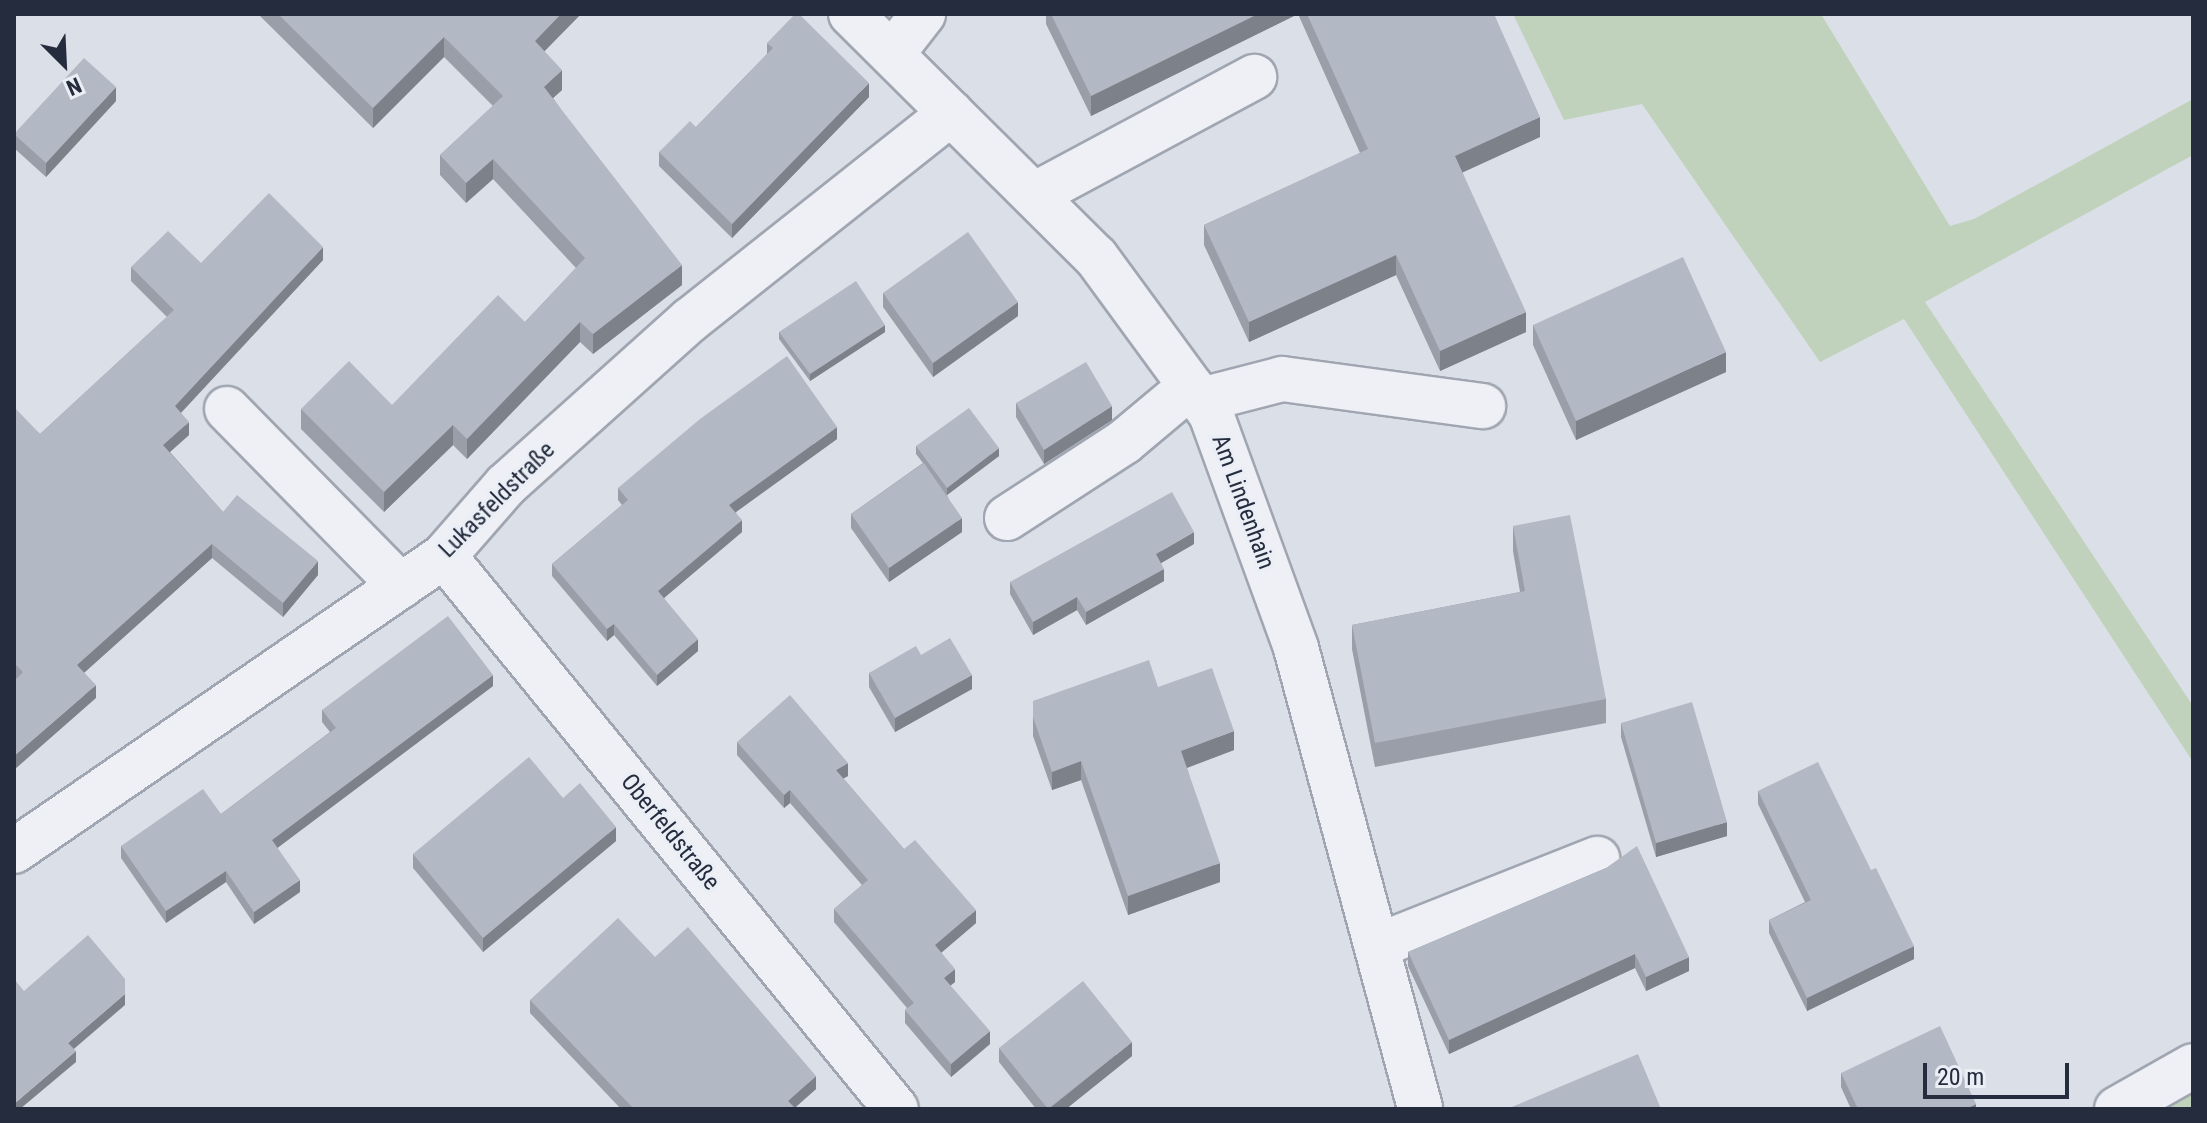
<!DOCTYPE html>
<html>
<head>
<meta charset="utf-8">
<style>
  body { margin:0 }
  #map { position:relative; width:2207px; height:1123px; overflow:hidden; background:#dbdfe7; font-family:"Roboto Condensed",sans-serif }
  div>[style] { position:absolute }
  .green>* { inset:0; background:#c0d2bc }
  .roads { filter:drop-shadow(2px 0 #a0a6b1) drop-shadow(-2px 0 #a0a6b1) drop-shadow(0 2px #a0a6b1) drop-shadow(0 -2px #a0a6b1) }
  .minor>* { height:44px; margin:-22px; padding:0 22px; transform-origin:22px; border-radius:22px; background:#eef0f5 }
  .wall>* { inset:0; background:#999ea9 }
  .shaded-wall>* { inset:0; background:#7d8189 }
  .building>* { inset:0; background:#b2b8c4 }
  span { translate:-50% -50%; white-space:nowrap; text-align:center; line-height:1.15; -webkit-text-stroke:6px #eaeef5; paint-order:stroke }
  .street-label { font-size:24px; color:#242c3e }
  .frame { position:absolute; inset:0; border:16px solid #242c3e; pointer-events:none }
  .north { position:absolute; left:24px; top:24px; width:80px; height:80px; -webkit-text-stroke:6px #eaeef5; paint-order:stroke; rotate:156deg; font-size:22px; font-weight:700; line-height:32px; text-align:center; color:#242c3e }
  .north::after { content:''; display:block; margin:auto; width:28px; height:36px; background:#242c3e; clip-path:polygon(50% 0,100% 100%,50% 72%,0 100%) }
  .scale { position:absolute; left:1923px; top:1063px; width:146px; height:36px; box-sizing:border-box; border:4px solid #242c3e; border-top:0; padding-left:10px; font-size:24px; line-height:28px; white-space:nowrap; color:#242c3e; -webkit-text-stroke:6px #eaeef5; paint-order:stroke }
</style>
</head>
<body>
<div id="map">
  <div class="green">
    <i style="clip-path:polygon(1513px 14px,1821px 14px,1950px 226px,1974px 219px,2193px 99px,2193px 155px,1925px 302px,2193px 706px,2193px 762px,1904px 319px,1820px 362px,1642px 104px,1564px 120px)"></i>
    <i style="clip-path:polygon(2193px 1089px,2193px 1109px,2157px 1109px)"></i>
  </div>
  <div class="roads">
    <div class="minor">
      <i style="left:851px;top:14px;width:345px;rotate:44.8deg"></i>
      <i style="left:1096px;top:257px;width:195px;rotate:53.8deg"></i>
      <i style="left:1211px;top:414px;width:249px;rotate:70deg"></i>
      <i style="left:1296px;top:648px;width:477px;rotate:74.9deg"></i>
      <i style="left:892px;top:54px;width:51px;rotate:-52.2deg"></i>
      <i style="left:1034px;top:195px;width:250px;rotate:-28.2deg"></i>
      <i style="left:1201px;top:400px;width:84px;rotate:-14.5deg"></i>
      <i style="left:1282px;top:379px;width:203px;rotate:7.7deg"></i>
      <i style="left:227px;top:409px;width:248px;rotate:45.5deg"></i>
      <i style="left:1007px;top:518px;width:140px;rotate:-33deg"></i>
      <i style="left:1124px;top:442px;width:87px;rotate:-39.9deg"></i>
      <i style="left:444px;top:556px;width:714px;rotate:50.74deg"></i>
      <i style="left:14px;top:851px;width:521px;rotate:-34.45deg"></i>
      <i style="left:444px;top:556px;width:94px;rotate:-48.9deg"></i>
      <i style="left:506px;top:485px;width:247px;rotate:-41.9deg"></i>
      <i style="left:690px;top:320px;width:333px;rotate:-38.4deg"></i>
      <i style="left:1377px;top:946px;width:237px;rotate:-21.6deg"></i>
      <i style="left:2117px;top:1109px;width:87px;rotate:-29.5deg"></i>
    </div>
  </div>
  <div class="wall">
    <i style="clip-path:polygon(258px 14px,581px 14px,544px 51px,562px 90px,553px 98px,682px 285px,593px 354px,580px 342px,467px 459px,453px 445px,384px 512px,301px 429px,301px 409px,392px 405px,525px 322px,576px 268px,493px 179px,466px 203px,440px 175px,440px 155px,493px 106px,444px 57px,373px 128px)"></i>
    <i style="clip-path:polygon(1046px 14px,1494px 14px,1540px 137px,1462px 172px,1526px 332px,1440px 371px,1396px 275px,1249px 342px,1204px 245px,1204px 225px,1360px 153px,1298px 14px,1091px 116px,1046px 24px)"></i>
    <i style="clip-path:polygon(767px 43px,869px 97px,732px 238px,659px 166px,659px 152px,696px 127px,767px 54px)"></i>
    <i style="clip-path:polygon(116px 101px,46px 177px,14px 148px,14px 134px)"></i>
    <i style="clip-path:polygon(323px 260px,181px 413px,189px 435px,170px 452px,223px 512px,318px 575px,283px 617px,212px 558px,84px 673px,96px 698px,16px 679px,14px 677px,14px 411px,40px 434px,167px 317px,131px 281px,131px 267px,201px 263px)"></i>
    <i style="clip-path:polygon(883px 293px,1018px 316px,933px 377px,883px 307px)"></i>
    <i style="clip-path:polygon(1533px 325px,1726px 372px,1576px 440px,1533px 345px)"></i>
    <i style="clip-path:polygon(779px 332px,885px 332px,810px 381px,779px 339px)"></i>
    <i style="clip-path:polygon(1016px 403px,1112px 420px,1044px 464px,1016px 417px)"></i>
    <i style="clip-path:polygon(837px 439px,736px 512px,742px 532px,664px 598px,698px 651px,657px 686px,614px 635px,607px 641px,552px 576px,552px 564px,622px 505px,618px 500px,618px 488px)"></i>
    <i style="clip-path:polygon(916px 446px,999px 456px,947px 495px,962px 532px,889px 582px,851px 528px,851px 514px,923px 463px,916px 454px)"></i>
    <i style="clip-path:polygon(1513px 526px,1606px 699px,1606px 723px,1375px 767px,1352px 649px,1352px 625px,1520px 592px,1513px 551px)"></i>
    <i style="clip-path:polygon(1194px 544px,1161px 563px,1164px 581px,1086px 625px,1077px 610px,1033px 635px,1010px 594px,1010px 582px)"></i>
    <i style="clip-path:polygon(921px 655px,972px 689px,895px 732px,869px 687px,869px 673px)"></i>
    <i style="clip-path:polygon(493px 686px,277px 848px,300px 892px,254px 924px,226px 882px,166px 923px,121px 858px,121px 846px,221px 814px,330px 732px,322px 722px,322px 710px)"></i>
    <i style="clip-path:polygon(1158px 687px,1234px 750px,1187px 768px,1220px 882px,1128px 915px,1081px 780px,1052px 790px,1033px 736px,1033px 701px)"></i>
    <i style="clip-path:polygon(1621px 723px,1727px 836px,1656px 857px,1621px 737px)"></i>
    <i style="clip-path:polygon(737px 742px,848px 776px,843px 778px,904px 849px,976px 923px,941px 953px,955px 982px,950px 985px,990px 1044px,951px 1077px,905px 1023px,905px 1010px,907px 1008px,834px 922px,834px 909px,862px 885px,790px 803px,784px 808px,737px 755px)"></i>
    <i style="clip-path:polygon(1758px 791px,1914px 959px,1807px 1011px,1769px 933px,1769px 920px,1805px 902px,1758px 804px)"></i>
    <i style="clip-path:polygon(563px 798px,616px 841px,483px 952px,413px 868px,413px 854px)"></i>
    <i style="clip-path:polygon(1606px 868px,1689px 971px,1646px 991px,1635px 968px,1449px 1054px,1408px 966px,1408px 952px)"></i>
    <i style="clip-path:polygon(655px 957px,816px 1089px,795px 1108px,796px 1109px,621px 1109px,530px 1013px,530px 1000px)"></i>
    <i style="clip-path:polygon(999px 1048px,1132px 1056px,1066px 1109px,1036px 1109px,999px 1062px)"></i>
    <i style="clip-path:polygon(1841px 1073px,1976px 1109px,1851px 1109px,1841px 1087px)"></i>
  </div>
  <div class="shaded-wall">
    <i style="clip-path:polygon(561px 14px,581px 14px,535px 61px,535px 41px)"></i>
    <i style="clip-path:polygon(1258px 14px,1298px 14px,1091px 116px,1091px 96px)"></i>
    <i style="clip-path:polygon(444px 37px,444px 57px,373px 128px,373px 108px)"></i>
    <i style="clip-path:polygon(562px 70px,562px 90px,544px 106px,544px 87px)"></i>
    <i style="clip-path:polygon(869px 83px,869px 97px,732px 238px,732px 224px)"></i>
    <i style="clip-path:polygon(116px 87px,116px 101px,46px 177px,46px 163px)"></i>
    <i style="clip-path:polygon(1540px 117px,1540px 137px,1455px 176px,1455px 156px)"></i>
    <i style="clip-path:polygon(493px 159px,493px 179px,466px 203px,466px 183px)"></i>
    <i style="clip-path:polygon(323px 247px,323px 260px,175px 419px,175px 406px)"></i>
    <i style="clip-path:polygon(1396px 255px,1396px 275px,1249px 342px,1249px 322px)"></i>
    <i style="clip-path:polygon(682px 265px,682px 285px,593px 354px,593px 334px)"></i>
    <i style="clip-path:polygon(1018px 302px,1018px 316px,933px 377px,933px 363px)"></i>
    <i style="clip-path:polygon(1526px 312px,1526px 332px,1440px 371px,1440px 351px)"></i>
    <i style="clip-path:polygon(580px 322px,580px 342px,467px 459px,467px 439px)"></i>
    <i style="clip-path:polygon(885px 325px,885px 332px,810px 381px,810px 374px)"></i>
    <i style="clip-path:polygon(1726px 352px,1726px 372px,1576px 440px,1576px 421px)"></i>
    <i style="clip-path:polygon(1112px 406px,1112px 420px,1044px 464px,1044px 450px)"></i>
    <i style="clip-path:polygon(189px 422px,189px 435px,163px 458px,163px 445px)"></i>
    <i style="clip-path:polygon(453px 425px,453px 445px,384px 512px,384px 492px)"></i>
    <i style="clip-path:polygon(837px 427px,837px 439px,729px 517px,729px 505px)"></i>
    <i style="clip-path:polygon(999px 448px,999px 456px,947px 495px,947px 488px)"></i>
    <i style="clip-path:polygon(962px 518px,962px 532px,889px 582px,889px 568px)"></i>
    <i style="clip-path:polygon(742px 520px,742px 532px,658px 603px,658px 591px)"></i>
    <i style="clip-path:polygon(1194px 532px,1194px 544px,1156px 566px,1156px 554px)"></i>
    <i style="clip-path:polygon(212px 544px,212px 558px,77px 679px,77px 665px)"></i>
    <i style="clip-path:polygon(318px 561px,318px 575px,283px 617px,283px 603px)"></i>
    <i style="clip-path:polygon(1164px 569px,1164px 581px,1086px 625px,1086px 612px)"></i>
    <i style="clip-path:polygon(1077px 597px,1077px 610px,1033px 635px,1033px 622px)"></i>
    <i style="clip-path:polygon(614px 624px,614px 635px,607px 641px,607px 629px)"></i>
    <i style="clip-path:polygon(698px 639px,698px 651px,657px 686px,657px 675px)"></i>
    <i style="clip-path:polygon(493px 675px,493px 686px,272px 852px,272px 840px)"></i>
    <i style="clip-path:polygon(972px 675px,972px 689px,895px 732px,895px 718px)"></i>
    <i style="clip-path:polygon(96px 685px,96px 698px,14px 770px,14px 756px)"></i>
    <i style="clip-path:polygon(1234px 731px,1234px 750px,1181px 770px,1181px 751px)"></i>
    <i style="clip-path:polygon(1081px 761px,1081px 780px,1052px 790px,1052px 772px)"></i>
    <i style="clip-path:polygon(848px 763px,848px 776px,836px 783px,836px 770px)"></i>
    <i style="clip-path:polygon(790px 790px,790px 803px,784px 808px,784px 795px)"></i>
    <i style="clip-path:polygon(1727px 822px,1727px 836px,1656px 857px,1656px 843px)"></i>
    <i style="clip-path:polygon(616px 827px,616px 841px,483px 952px,483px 938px)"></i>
    <i style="clip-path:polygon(1220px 863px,1220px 882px,1128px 915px,1128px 896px)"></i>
    <i style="clip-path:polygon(226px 871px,226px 882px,166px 923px,166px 911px)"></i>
    <i style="clip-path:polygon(300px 880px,300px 892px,254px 924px,254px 912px)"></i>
    <i style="clip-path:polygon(976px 910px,976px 923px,935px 958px,935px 945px)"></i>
    <i style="clip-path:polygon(1914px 946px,1914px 959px,1807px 1011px,1807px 998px)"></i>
    <i style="clip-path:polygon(1635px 954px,1635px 968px,1449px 1054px,1449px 1040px)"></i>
    <i style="clip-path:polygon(1689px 957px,1689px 971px,1646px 991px,1646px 977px)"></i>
    <i style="clip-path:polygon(955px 969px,955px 982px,944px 991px,944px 978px)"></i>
    <i style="clip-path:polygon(125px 994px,125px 1005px,68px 1054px,68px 1043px)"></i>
    <i style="clip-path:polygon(990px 1031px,990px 1044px,951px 1077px,951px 1064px)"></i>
    <i style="clip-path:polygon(1132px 1042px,1132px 1056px,1066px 1109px,1049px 1109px)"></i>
    <i style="clip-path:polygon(76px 1051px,76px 1062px,20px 1109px,14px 1109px,14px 1104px)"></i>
    <i style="clip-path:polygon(816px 1076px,816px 1089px,793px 1109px,788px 1101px)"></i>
    <i style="clip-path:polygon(1976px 1104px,1976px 1109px,1965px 1109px)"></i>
  </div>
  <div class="building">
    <i style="clip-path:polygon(278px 14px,561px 14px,535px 41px,562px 70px,544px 87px,682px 265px,593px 334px,580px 322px,467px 439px,453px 425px,384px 492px,301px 409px,349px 361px,392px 405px,498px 295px,525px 322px,585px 258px,493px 159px,466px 183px,440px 155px,503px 96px,444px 37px,373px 108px)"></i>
    <i style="clip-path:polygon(795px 14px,799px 14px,869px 83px,732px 224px,659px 152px,690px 121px,696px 127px,773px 48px,767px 43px)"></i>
    <i style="clip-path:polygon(1051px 14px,1258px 14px,1091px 96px)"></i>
    <i style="clip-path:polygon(1307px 14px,1494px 14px,1540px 117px,1455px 156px,1526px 312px,1440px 351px,1396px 255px,1249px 322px,1204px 225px,1368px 149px)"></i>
    <i style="clip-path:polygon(84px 58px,116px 87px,46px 163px,14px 134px)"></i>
    <i style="clip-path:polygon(269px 193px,323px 247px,175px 406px,189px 422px,163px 445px,223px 512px,237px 495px,318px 561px,283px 603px,212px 544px,77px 665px,96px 685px,14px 756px,14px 681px,23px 672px,14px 663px,14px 411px,16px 409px,40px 434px,174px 310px,131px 267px,168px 231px,201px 263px)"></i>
    <i style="clip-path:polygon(968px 232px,1018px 302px,933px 363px,883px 293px)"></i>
    <i style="clip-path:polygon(1683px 257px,1726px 352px,1576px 421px,1533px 325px)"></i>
    <i style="clip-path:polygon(856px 281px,885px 325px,810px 374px,779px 332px)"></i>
    <i style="clip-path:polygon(787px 356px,837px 427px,729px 505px,742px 520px,658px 591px,698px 639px,657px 675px,614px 624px,607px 629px,552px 564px,628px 500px,618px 488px,700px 419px)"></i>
    <i style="clip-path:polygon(1086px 362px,1112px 406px,1044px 450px,1016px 403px)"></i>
    <i style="clip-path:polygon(969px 408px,999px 448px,947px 488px,916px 446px)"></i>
    <i style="clip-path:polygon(924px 463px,962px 518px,889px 568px,851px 514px)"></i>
    <i style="clip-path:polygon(1172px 492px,1194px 532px,1156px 554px,1164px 569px,1086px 612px,1077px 597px,1033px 622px,1010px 582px)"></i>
    <i style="clip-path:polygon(1570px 515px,1606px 699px,1375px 743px,1352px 625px,1525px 591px,1513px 526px)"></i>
    <i style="clip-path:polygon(448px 616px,493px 675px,272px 840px,300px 880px,254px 912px,226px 871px,166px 911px,121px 846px,203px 789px,221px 814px,336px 728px,322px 710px)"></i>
    <i style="clip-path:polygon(950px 638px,972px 675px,895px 718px,869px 673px,916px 646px,921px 655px)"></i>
    <i style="clip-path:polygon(1149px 660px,1158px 687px,1212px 668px,1234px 731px,1181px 751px,1220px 863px,1128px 896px,1081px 761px,1052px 772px,1033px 717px,1033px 701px)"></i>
    <i style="clip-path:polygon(790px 695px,848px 763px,836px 770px,904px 849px,915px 840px,976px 910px,935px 945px,955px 969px,944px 978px,990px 1031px,951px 1064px,905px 1010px,914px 1003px,834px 909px,868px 880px,790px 790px,784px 795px,737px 742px)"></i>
    <i style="clip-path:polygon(1692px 702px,1727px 822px,1656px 843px,1621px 723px)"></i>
    <i style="clip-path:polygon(529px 757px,563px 798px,580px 783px,616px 827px,483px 938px,413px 854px)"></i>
    <i style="clip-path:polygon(1818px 762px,1871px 870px,1876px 868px,1914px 946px,1807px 998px,1769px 920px,1811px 900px,1758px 791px)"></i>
    <i style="clip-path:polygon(1637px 846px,1689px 957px,1646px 977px,1635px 954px,1449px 1040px,1408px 952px,1606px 868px)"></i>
    <i style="clip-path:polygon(618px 918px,655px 957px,688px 927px,816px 1076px,788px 1101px,796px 1109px,634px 1109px,530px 1000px)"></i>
    <i style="clip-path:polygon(88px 935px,125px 979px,125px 994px,68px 1043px,76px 1051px,14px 1104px,14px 979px,24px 991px)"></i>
    <i style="clip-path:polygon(1083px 981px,1132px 1042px,1048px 1109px,999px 1048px)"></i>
    <i style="clip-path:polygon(1940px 1026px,1976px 1104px,1965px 1109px,1858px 1109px,1841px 1073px)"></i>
    <i style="clip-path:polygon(1638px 1054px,1661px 1109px,1507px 1109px)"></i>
  </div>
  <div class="street-label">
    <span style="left:497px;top:500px;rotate:-45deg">Lukasfeldstraße</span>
    <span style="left:1243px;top:502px;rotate:70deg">Am Lindenhain</span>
    <span style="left:670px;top:832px;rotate:51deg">Oberfeldstraße</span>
  </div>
  <div class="frame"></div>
  <div class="north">N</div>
  <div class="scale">20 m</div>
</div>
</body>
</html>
